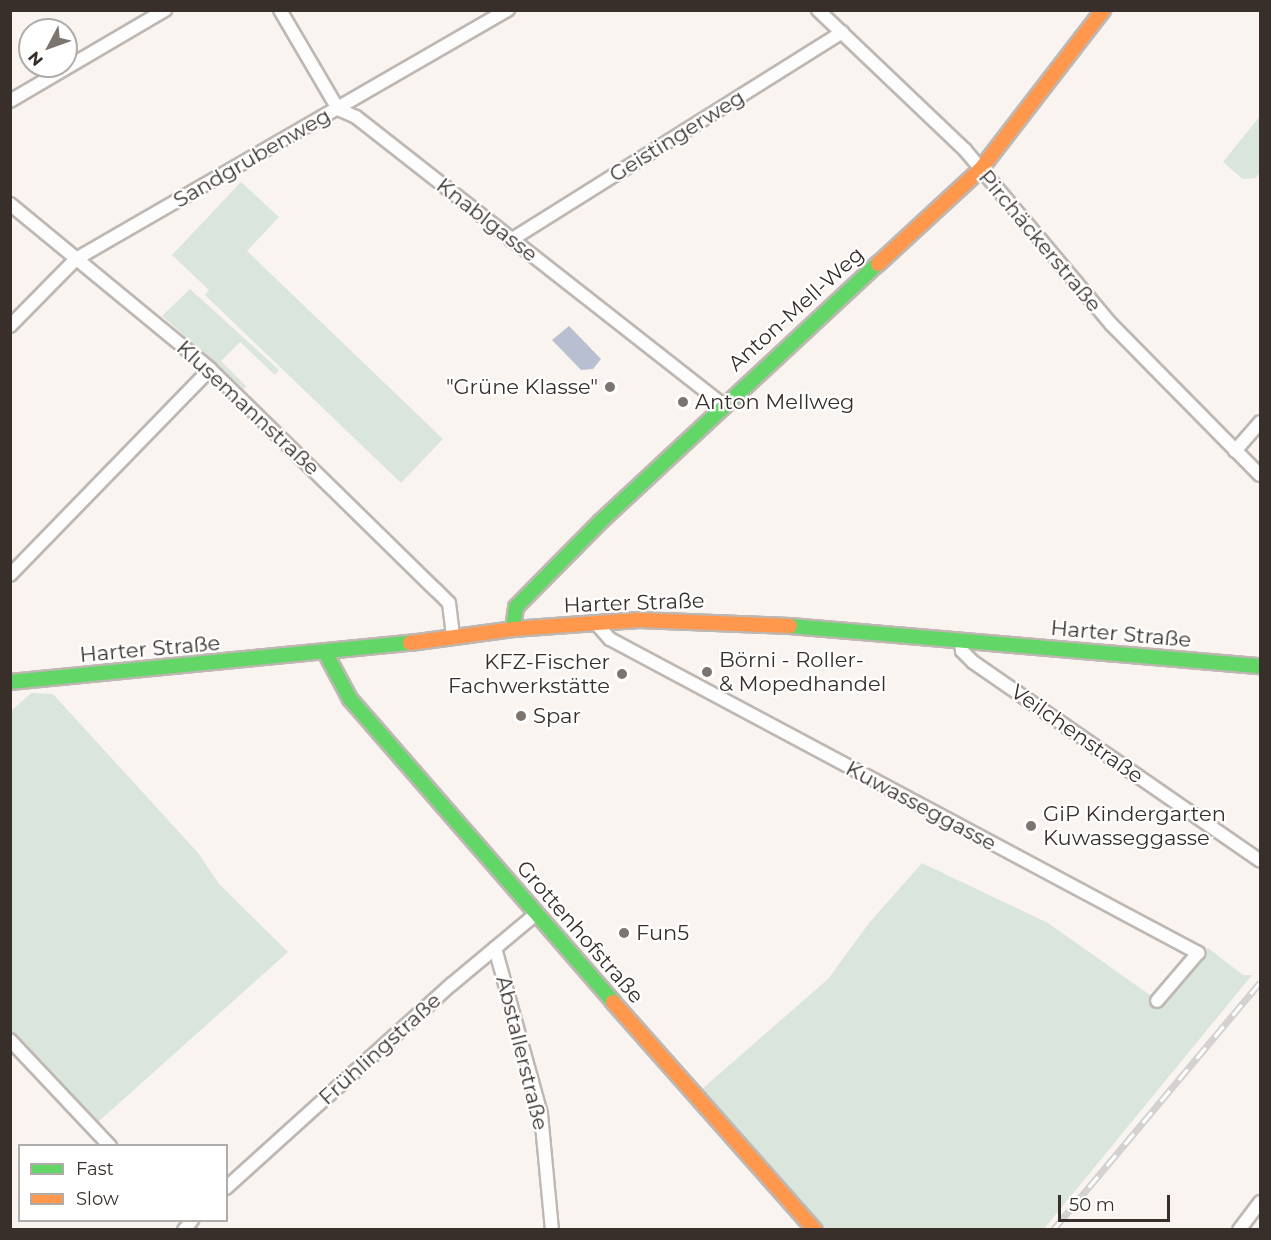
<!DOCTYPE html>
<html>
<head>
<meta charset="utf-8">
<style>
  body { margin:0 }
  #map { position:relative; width:1271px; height:1240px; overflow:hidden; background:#faf4f0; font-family:Montserrat,sans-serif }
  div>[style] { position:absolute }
  .green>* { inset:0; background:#dae6dc }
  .water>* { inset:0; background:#b8bfd0 }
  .roads { filter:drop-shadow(2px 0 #beb7b2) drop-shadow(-2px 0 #beb7b2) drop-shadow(0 2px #beb7b2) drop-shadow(0 -2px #beb7b2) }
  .street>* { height:12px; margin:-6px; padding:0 6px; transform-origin:6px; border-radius:6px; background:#fefdfd }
  .fast>* { height:14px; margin:-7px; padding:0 7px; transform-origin:7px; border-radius:7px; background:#63d668 }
  .slow>* { height:14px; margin:-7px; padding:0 7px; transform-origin:7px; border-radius:7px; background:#ff974d }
  .rail>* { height:7px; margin-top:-3.5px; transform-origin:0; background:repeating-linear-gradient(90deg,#fff 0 14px,#d4d2d1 0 28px); box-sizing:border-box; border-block:2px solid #d4d2d1 }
  .dots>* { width:16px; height:16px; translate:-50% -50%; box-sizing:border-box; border:3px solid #fff; border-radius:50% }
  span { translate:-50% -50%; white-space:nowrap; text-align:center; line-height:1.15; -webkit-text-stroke:4.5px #fff; paint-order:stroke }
  .street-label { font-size:21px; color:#382f2a }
  .poi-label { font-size:21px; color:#382f2a }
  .right { translate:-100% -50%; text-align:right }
  .left { translate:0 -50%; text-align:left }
  .frame { position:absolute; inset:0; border:12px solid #382f2a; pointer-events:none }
  .legend { position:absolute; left:18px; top:1144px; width:210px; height:78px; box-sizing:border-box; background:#fff; border:2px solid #afacaa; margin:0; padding:8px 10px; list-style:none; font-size:18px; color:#382f2a }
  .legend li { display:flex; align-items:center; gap:12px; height:30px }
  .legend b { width:30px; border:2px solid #afacaa }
  .north { position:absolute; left:18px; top:18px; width:60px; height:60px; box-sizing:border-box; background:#fff; border:2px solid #afacaa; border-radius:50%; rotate:229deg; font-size:16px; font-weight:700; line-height:24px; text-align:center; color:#382f2a }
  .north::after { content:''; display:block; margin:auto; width:21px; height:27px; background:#7c746f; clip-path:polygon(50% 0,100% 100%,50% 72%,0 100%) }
  .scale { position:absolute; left:1058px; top:1195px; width:112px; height:27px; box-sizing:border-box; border:3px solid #382f2a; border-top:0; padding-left:8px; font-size:18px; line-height:21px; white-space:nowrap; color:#382f2a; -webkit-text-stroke:4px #fff; paint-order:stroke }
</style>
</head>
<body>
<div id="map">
  <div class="green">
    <i style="clip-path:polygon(1260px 116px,1260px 172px,1256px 178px,1243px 179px,1223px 162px)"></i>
    <i style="clip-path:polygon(241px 182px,279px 217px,247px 251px,443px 439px,401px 483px,205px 295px,209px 290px,172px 255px)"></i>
    <i style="clip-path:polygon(190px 289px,279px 370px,275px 375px,240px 342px,221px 361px,246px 386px,244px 389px,162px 316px)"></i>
    <i style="clip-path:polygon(31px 693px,53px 694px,199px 854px,219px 884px,288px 952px,97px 1123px,11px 1030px,11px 711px)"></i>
    <i style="clip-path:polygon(922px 863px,1048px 923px,1157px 1000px,1208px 948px,1243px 975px,1252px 975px,1044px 1229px,826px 1229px,702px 1089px,828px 979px,869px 923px)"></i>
  </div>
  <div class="water">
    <i style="clip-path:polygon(569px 326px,601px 359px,593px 369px,581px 370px,552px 340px)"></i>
  </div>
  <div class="roads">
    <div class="street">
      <i style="left:280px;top:10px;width:115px;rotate:59.6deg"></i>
      <i style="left:338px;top:109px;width:20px;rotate:24deg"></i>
      <i style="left:356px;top:117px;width:467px;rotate:38.1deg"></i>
      <i style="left:818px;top:10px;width:203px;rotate:43.6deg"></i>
      <i style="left:965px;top:150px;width:227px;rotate:50deg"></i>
      <i style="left:1111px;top:324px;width:212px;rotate:45.4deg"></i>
      <i style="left:10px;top:101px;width:180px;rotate:-30.4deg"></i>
      <i style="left:10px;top:204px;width:259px;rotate:39.5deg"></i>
      <i style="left:210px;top:369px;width:316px;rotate:44.4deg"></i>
      <i style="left:436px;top:590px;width:18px;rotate:45deg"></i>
      <i style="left:449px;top:603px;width:34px;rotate:83deg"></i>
      <i style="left:511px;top:240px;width:391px;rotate:-32.1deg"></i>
      <i style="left:10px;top:326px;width:94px;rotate:-45.4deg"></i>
      <i style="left:76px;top:259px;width:499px;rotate:-30deg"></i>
      <i style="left:1235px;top:451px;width:38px;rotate:-49deg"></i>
      <i style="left:10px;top:575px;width:287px;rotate:-45.8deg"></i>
      <i style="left:595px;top:622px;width:23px;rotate:49deg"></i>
      <i style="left:610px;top:639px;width:667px;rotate:28.1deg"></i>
      <i style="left:1198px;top:953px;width:63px;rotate:130.5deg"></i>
      <i style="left:961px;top:642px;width:9px;rotate:84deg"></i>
      <i style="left:962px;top:651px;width:16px;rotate:45deg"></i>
      <i style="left:973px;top:662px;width:349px;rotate:34.7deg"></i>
      <i style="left:495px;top:948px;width:172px;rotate:74.5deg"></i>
      <i style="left:541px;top:1114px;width:117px;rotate:84.6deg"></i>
      <i style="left:10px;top:1040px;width:146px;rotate:46.7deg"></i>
      <i style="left:226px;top:1188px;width:304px;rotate:-42.1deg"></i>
      <i style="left:452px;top:984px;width:109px;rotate:-39.8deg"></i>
      <i style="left:184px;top:1230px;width:13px;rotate:-51deg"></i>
      <i style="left:1239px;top:1230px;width:35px;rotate:-53deg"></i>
    </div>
    <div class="fast">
      <i style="left:790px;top:626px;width:472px;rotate:4.9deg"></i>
      <i style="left:513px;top:629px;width:22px;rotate:-82deg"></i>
      <i style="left:516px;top:607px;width:121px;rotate:-45.3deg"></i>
      <i style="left:601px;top:521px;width:378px;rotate:-42.9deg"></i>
      <i style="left:326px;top:654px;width:51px;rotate:61.9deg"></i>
      <i style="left:350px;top:699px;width:401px;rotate:49deg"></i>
      <i style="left:10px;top:682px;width:402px;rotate:-5.6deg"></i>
    </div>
    <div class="slow">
      <i style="left:878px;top:264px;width:139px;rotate:-42.7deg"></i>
      <i style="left:980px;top:170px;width:202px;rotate:-52.4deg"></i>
      <i style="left:410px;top:643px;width:104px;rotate:-7.7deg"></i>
      <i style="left:513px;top:629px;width:126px;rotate:-4.1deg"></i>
      <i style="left:639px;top:620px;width:151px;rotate:2.3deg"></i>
      <i style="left:613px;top:1002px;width:305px;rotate:48.5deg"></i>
    </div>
  </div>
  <div class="rail">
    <i style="left:1053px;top:1230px;width:323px;rotate:-50.1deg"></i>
  </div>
  <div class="dots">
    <i style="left:610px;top:387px;background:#7c746f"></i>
    <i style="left:683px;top:402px;background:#7c746f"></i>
    <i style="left:707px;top:672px;background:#7c746f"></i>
    <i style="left:622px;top:674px;background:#7c746f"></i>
    <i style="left:521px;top:716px;background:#7c746f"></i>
    <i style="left:1031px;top:826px;background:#7c746f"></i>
    <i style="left:624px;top:933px;background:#7c746f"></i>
  </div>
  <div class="street-label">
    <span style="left:677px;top:136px;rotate:-32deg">Geistingerweg</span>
    <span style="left:252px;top:158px;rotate:-30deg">Sandgrubenweg</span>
    <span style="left:487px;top:220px;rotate:38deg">Knablgasse</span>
    <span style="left:1040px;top:241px;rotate:50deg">Pirchäckerstraße</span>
    <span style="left:796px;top:309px;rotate:-42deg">Anton-Mell-Weg</span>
    <span style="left:248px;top:408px;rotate:43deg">Klusemannstraße</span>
    <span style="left:634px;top:603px;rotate:-2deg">Harter Straße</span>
    <span style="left:1121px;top:634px;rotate:5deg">Harter Straße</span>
    <span style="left:150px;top:649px;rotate:-5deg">Harter Straße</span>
    <span style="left:1077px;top:734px;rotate:35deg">Veilchenstraße</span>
    <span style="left:921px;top:806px;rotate:28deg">Kuwasseggasse</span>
    <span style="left:580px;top:932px;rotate:49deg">Grottenhofstraße</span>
    <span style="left:380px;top:1049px;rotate:-42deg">Frühlingstraße</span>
    <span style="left:522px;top:1053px;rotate:76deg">Abstallerstraße</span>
  </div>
  <div class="poi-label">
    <span class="right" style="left:598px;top:387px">"Grüne Klasse"</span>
    <span class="left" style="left:695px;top:402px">Anton Mellweg</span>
    <span class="left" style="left:719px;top:672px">Börni - Roller-<br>&amp; Mopedhandel</span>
    <span class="right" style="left:610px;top:674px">KFZ-Fischer<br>Fachwerkstätte</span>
    <span class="left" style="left:533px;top:716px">Spar</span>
    <span class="left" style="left:1043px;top:826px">GiP Kindergarten<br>Kuwasseggasse</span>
    <span class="left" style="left:636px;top:933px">Fun5</span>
  </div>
  <div class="frame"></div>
  <ul class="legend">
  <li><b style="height:8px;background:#63d668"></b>Fast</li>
  <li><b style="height:8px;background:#ff974d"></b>Slow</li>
  </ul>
  <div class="north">N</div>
  <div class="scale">50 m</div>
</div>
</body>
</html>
